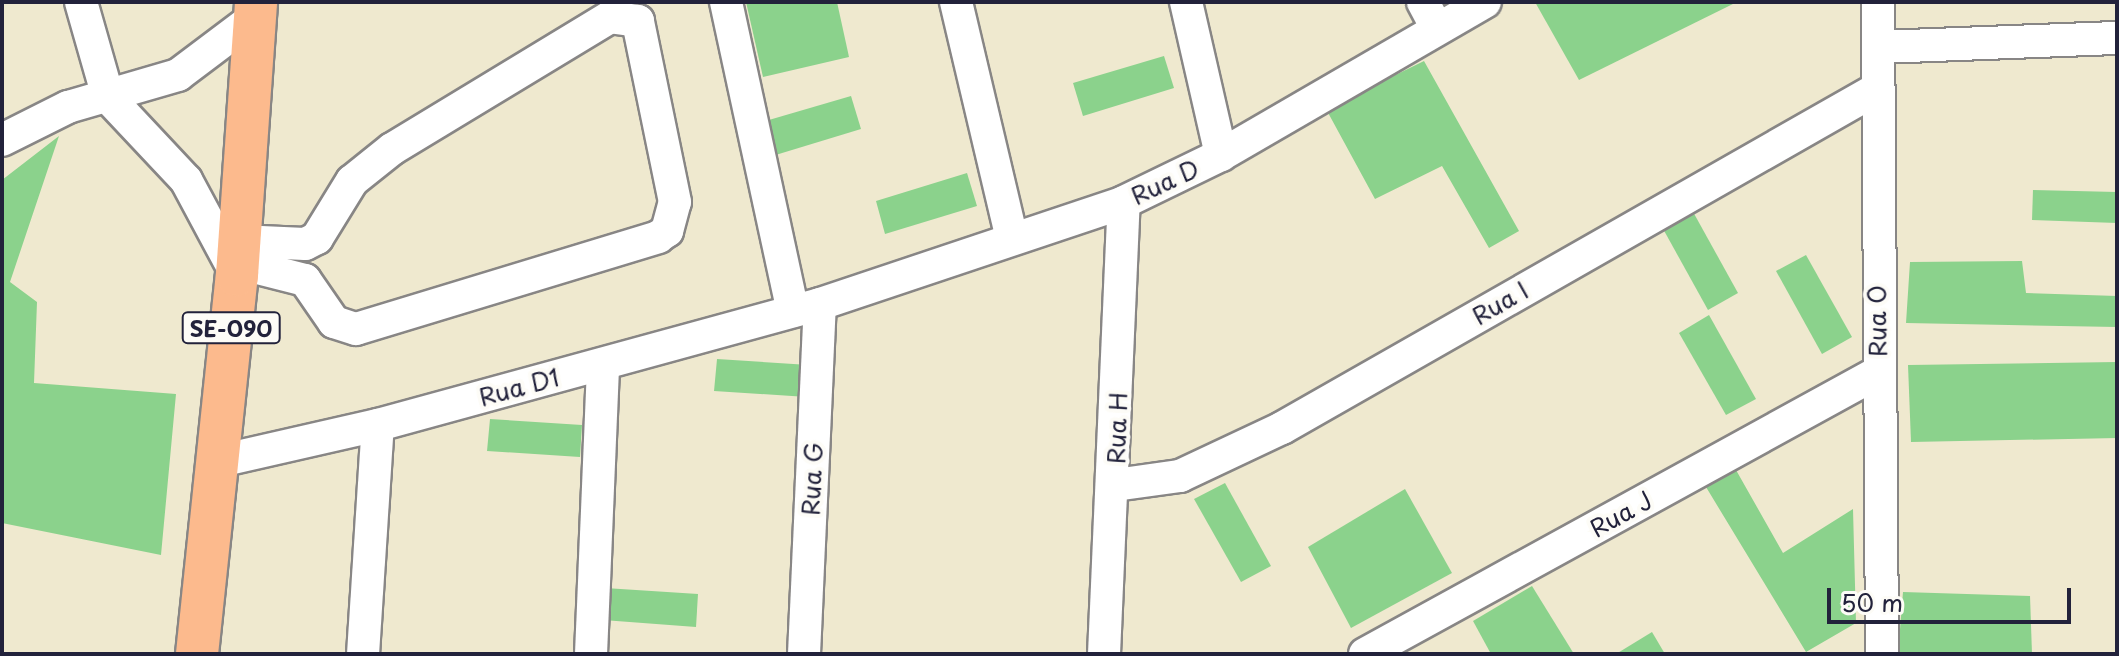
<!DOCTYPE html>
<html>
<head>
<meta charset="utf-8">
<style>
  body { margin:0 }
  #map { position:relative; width:2119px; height:656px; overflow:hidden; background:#efe9cf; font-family:"Playpen Sans",sans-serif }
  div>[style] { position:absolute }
  .green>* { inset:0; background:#8bd28c }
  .roads { filter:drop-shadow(2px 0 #888685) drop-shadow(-2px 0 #888685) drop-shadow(0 2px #888685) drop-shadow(0 -2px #888685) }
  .minor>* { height:32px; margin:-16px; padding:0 16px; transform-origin:16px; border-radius:16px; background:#fff }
  .major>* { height:42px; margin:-21px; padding:0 21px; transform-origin:21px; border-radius:21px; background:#fcba8d }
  span { translate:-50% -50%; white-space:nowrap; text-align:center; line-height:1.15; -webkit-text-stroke:8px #fdfcf7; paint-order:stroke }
  .shield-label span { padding:2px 6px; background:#fdfcf7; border:2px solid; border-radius:6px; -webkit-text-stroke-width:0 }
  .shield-label { font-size:22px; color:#22223b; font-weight:700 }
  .street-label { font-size:24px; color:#22223b }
  .frame { position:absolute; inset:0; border:4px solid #22223b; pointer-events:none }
  .scale { position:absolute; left:1827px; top:588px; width:244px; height:36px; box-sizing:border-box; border:4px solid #22223b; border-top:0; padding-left:10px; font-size:24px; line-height:28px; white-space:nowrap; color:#22223b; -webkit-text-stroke:6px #fdfcf7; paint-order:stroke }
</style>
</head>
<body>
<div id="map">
  <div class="green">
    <i style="clip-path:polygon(746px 2px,837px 2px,849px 57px,763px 77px)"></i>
    <i style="clip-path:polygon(1535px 2px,1737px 2px,1579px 80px)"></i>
    <i style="clip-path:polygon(1164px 56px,1174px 88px,1083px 116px,1073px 83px)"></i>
    <i style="clip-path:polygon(1424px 61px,1519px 231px,1489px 248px,1442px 166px,1375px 199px,1326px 109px)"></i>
    <i style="clip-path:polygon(851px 96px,861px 129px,769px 157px,759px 123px)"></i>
    <i style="clip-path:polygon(59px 136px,10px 282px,37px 302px,34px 383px,176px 394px,161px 555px,2px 523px,2px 180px)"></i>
    <i style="clip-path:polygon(967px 173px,977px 206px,885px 234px,876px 201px)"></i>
    <i style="clip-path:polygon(2033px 190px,2117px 192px,2117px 223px,2032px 220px)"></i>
    <i style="clip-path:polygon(1692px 210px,1738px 293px,1708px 310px,1662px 227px)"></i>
    <i style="clip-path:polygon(1806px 255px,1852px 337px,1822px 354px,1776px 271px)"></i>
    <i style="clip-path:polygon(2022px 261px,2026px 293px,2117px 296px,2117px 327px,1906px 323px,1910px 262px)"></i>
    <i style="clip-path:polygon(1709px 315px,1756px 399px,1726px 415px,1679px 333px)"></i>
    <i style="clip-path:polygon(717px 359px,809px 365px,807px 397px,714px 391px)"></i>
    <i style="clip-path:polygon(2117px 362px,2117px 438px,1911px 442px,1908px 365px)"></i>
    <i style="clip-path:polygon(490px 419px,582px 425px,580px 457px,487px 451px)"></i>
    <i style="clip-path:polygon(1736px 470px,1783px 553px,1853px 509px,1856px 623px,1806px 652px,1706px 487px)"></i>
    <i style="clip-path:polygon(1225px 483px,1271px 566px,1241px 582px,1194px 499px)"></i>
    <i style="clip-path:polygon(1405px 489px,1452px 573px,1351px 628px,1308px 547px)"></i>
    <i style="clip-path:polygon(1532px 586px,1574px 654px,1491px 654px,1473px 621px)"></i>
    <i style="clip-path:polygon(605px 588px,698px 594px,696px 627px,603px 620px)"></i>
    <i style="clip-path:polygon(1903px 592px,2030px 596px,2032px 654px,1898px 654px)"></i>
    <i style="clip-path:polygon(1652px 632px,1665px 654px,1616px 654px)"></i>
  </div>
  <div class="roads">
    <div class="minor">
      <i style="left:81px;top:2px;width:99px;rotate:74.1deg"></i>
      <i style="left:108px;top:97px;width:114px;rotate:46.8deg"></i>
      <i style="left:186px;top:180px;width:108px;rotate:61.8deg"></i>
      <i style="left:726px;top:2px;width:316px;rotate:77.8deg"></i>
      <i style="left:956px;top:2px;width:238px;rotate:76.7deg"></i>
      <i style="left:1186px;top:2px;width:157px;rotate:77.1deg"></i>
      <i style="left:1423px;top:2px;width:30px;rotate:62deg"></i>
      <i style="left:1878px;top:2px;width:652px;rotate:89.65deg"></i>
      <i style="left:1881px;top:47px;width:236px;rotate:-2.2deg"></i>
      <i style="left:2px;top:140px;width:74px;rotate:-26.6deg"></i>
      <i style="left:68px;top:107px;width:115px;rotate:-16.2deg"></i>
      <i style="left:178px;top:75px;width:96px;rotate:-37deg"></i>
      <i style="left:238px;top:263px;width:69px;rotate:14.2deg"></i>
      <i style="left:305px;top:280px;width:51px;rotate:55.4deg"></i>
      <i style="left:334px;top:322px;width:23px;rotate:18deg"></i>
      <i style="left:356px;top:329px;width:316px;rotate:-16.9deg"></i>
      <i style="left:658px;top:237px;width:11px;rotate:-34deg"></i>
      <i style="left:667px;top:231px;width:30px;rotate:-75deg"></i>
      <i style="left:675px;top:202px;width:185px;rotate:-101.6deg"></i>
      <i style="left:638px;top:21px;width:28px;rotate:-172deg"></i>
      <i style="left:610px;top:17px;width:255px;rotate:148.8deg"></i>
      <i style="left:392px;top:149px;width:51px;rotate:141.3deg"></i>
      <i style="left:352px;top:181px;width:67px;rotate:121.6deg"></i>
      <i style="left:317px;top:238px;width:13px;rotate:153deg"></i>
      <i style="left:305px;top:244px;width:66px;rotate:-177.4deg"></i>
      <i style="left:215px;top:462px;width:167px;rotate:-12.8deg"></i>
      <i style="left:378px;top:425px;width:458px;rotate:-15.3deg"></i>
      <i style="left:820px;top:304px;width:321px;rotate:-18.5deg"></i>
      <i style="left:1124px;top:202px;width:108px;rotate:-25.9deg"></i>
      <i style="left:1221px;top:155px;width:305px;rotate:-30.1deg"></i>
      <i style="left:1115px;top:485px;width:66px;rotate:-7.9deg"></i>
      <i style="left:1180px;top:476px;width:113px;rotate:-25.2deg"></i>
      <i style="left:1282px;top:428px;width:683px;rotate:-29.68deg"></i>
      <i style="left:363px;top:654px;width:229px;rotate:-86.3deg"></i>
      <i style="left:591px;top:654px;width:290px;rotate:-87.6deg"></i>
      <i style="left:804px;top:654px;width:350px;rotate:-87.4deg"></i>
      <i style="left:1104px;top:654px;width:452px;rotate:-87.5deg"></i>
      <i style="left:1365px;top:654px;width:584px;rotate:-28.76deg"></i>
    </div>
    <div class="major">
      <i style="left:197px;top:654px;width:381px;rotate:-84deg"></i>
      <i style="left:237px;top:275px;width:274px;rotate:-86deg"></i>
    </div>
  </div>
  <div class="shield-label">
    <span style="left:231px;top:328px">SE-090</span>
  </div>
  <div class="street-label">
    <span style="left:1165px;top:182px;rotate:-25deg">Rua D</span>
    <span style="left:1500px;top:303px;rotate:-30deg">Rua I</span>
    <span style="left:1877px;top:321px;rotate:-91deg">Rua O</span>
    <span style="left:519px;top:387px;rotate:-15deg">Rua D1</span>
    <span style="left:1117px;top:428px;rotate:-88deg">Rua H</span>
    <span style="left:812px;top:479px;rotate:-87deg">Rua G</span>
    <span style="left:1621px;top:514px;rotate:-29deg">Rua J</span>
  </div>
  <div class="frame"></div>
  <div class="scale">50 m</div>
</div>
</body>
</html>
